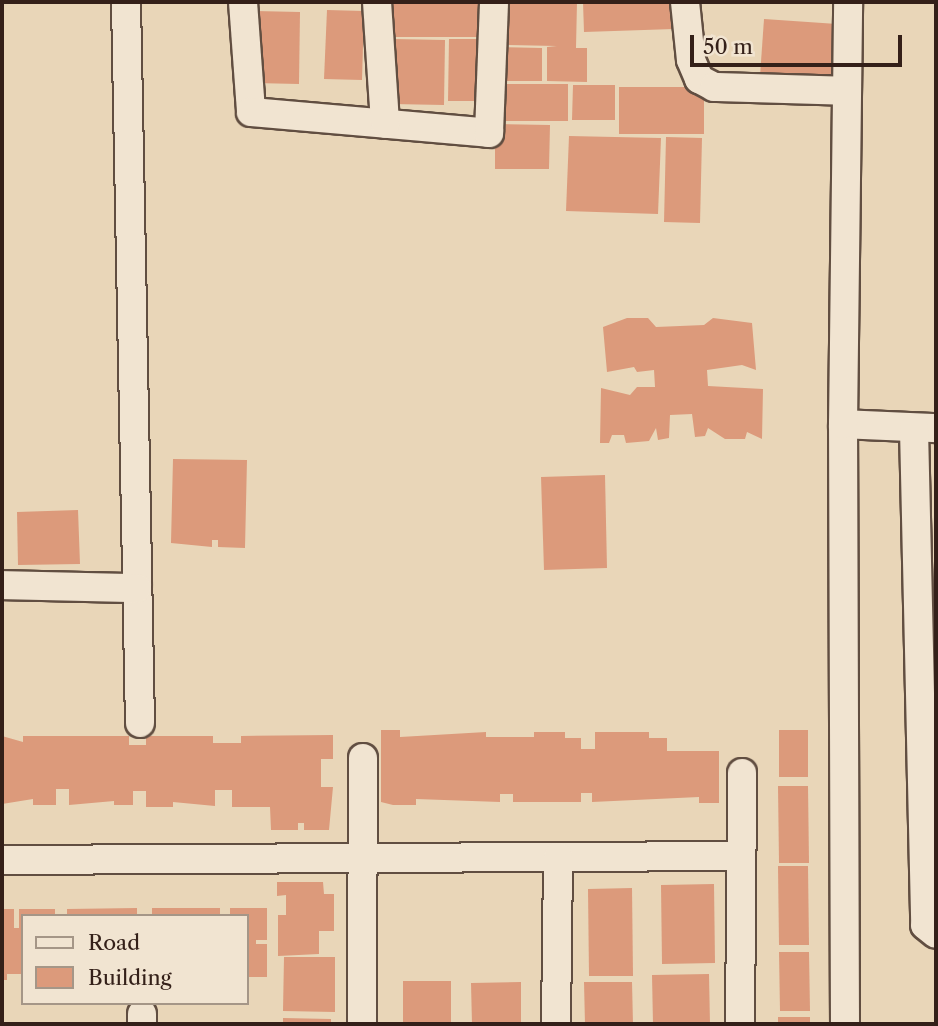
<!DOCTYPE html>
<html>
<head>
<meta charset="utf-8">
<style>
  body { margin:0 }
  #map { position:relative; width:938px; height:1026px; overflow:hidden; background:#e9d6b8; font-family:"Libre Caslon Text",serif }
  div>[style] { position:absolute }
  .building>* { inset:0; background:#dc9a7b }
  .roads { filter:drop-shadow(2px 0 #614e41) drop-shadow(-2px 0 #614e41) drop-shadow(0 2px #614e41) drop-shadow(0 -2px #614e41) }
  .minor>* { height:28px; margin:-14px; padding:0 14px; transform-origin:14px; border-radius:14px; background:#f1e4d1 }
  span { translate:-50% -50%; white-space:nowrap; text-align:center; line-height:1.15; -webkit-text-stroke:5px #f1e4d1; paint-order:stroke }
  .frame { position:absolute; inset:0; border:4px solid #342019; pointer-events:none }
  .legend { position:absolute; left:21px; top:914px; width:228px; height:91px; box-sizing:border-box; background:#f1e4d1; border:2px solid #a59687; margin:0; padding:9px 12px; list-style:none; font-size:21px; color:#342019 }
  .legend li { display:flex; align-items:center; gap:14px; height:35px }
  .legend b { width:35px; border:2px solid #a59687 }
  .scale { position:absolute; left:690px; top:35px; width:212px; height:32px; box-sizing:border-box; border:4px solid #342019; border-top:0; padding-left:9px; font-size:21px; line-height:24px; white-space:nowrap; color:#342019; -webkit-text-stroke:5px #f1e4d1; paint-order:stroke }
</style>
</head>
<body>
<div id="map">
  <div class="building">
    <i style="clip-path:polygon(390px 2px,481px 2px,481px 37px,389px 37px)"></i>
    <i style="clip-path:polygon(508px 2px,577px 2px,576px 48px,587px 48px,587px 82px,547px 81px,547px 47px,557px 46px,508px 45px)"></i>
    <i style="clip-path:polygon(583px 2px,674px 2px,674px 29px,584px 32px)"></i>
    <i style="clip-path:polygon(327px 10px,364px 11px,362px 80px,324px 79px)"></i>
    <i style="clip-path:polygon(255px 11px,300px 12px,299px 84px,254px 83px)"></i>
    <i style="clip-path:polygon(764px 19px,837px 24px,833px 81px,760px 76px)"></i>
    <i style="clip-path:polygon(393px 39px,445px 40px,444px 105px,392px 104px)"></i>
    <i style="clip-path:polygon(449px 39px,478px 39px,478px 101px,448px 101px)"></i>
    <i style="clip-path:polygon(500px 47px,542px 48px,542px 81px,500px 81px)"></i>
    <i style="clip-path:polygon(492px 84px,568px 84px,568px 121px,493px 121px)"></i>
    <i style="clip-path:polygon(573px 85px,615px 85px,615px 120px,572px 120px)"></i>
    <i style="clip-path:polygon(619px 87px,704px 87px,704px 134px,619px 134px)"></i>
    <i style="clip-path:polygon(495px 124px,550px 125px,549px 169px,495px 169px)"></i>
    <i style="clip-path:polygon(569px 136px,661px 138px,658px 214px,566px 211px)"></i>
    <i style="clip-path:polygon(666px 137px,702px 138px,700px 223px,664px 222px)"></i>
    <i style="clip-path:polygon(627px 318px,648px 318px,656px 327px,704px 325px,713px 318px,752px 323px,756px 370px,742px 365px,707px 370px,708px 386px,763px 389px,762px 439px,747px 432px,745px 439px,725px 439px,708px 428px,705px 436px,695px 437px,692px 414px,670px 415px,669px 438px,658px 440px,656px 428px,649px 441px,626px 443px,624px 435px,612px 435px,609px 443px,600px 443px,601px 388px,630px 395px,637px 387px,655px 387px,654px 370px,637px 372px,634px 367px,607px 372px,603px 327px)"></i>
    <i style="clip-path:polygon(173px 459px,247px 460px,245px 548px,218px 547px,218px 540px,212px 540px,212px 547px,171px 543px)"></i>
    <i style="clip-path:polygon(605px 475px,607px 568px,544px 570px,541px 477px)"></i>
    <i style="clip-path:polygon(78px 510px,80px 564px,18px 565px,17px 512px)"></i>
    <i style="clip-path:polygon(381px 730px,400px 730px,400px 737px,486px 732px,486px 737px,534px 737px,534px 732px,565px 732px,565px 738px,581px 738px,581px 749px,595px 749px,595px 732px,649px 732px,649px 738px,667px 738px,667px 751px,719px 751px,719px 803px,699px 803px,699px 797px,592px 802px,592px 793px,581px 793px,581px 802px,513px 802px,513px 794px,500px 794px,500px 802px,416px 799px,416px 805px,393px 805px,381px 802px)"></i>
    <i style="clip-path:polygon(779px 730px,808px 730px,808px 777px,779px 777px)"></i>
    <i style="clip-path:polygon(333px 735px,333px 759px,321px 759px,321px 787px,333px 787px,329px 830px,304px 830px,304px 823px,298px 823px,298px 830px,271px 830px,270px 807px,232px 807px,232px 790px,215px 790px,215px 806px,173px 802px,173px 807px,146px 807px,146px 791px,133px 791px,133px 805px,114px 805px,114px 801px,69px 805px,69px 789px,56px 789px,56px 805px,33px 805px,33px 799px,2px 804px,2px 736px,23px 742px,23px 736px,129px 736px,129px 745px,146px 745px,146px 736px,213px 736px,213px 743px,241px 743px,241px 736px)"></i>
    <i style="clip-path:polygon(778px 786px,808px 786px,809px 863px,779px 863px)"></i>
    <i style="clip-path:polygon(778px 866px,808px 866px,809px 945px,779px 945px)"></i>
    <i style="clip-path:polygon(277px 882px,323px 882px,324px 894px,334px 894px,334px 931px,319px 931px,319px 954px,278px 956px,278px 915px,286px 915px,286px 895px,277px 896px)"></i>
    <i style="clip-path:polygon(714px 884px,715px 963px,662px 964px,661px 885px)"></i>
    <i style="clip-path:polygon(632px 888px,633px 976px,589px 976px,588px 889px)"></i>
    <i style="clip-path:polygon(137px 908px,137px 916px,67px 916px,67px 909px)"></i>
    <i style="clip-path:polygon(152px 908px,220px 908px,220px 916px,152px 916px)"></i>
    <i style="clip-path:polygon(230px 908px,267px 908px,267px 940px,256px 940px,256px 944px,267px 944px,267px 977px,247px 977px,247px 916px,230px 916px)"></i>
    <i style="clip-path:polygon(2px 909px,14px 909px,14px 928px,19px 928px,19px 909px,55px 909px,55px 916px,23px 916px,23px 974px,7px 974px,7px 980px,2px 980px)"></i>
    <i style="clip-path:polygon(779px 952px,809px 952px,810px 1011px,780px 1011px)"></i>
    <i style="clip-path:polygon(284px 957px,335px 957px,335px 1012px,283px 1011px)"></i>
    <i style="clip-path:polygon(709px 974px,710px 1024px,653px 1024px,652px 975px)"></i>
    <i style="clip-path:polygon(403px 981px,451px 981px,451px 1024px,403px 1024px)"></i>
    <i style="clip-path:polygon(521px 982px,521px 1024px,472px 1024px,471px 983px)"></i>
    <i style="clip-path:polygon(584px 982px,632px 982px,633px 1024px,585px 1024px)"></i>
    <i style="clip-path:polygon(778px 1017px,810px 1017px,810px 1024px,778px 1024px)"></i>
    <i style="clip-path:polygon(283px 1018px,331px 1019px,331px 1024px,283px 1024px)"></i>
  </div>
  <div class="roads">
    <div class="minor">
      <i style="left:126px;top:2px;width:721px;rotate:88.89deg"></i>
      <i style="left:243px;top:2px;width:110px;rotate:85.8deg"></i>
      <i style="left:251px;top:112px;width:239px;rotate:5deg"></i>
      <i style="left:489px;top:133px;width:131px;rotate:-87.8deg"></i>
      <i style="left:377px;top:2px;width:122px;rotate:86.2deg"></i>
      <i style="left:685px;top:2px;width:58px;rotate:84.1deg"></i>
      <i style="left:691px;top:60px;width:21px;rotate:67deg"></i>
      <i style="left:699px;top:79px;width:17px;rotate:28deg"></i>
      <i style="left:714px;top:87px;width:133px;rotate:1.7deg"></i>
      <i style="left:843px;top:424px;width:93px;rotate:2.5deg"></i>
      <i style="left:914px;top:429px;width:496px;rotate:88.7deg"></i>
      <i style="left:925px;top:925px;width:14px;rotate:39deg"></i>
      <i style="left:2px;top:585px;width:135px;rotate:1.3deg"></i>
      <i style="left:2px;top:860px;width:739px;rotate:-0.31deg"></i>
      <i style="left:142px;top:1014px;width:10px;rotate:90deg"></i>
      <i style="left:362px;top:1024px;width:266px;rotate:-89.8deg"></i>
      <i style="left:556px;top:1024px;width:167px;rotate:-89.3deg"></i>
      <i style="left:740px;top:1024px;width:251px;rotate:-89.5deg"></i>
      <i style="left:845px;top:1024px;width:600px;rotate:-90.19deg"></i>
      <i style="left:843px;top:424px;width:422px;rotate:-89.3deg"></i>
    </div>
  </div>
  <div class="frame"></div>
  <ul class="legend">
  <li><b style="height:9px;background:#f1e4d1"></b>Road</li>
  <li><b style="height:19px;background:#dc9a7b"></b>Building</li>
  </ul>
  <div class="scale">50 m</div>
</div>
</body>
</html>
